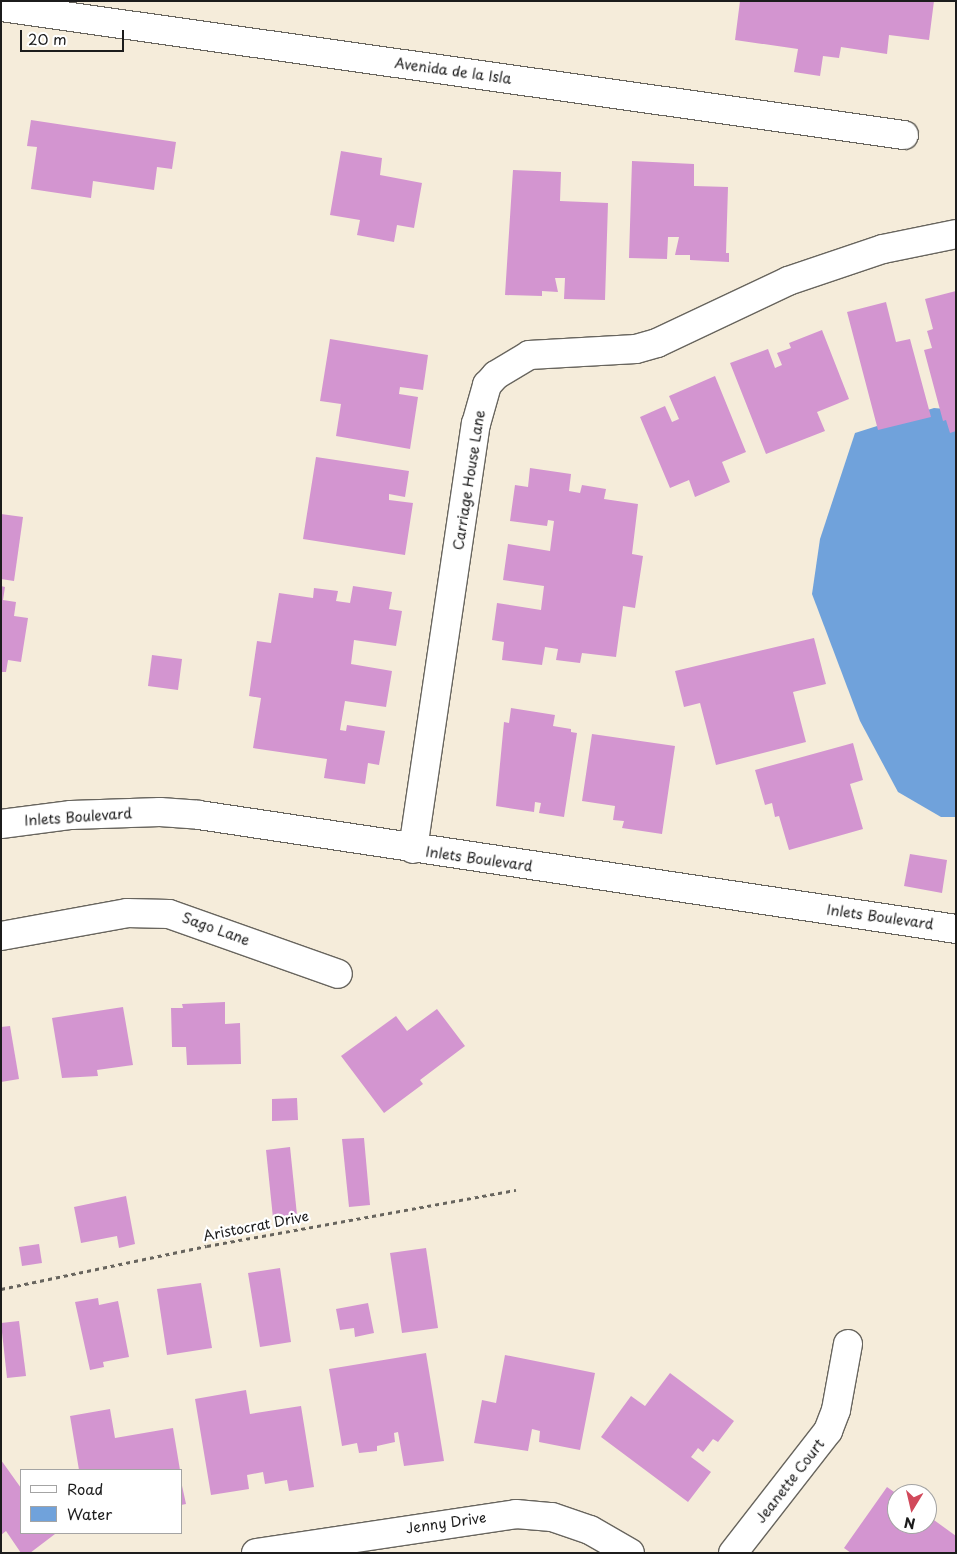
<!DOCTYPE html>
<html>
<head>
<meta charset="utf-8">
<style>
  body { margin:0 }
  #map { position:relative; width:957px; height:1554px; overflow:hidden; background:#f5ecda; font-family:"Playpen Sans",sans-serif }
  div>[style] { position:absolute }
  .water>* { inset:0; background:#70a2db }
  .building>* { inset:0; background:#d395d0 }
  .path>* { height:3px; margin-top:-1.5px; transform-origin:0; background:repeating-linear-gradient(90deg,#68655e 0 4px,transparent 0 8px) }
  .roads { filter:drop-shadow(1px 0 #68655e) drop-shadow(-1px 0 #68655e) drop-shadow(0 1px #68655e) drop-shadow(0 -1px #68655e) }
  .minor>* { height:28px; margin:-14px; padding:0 14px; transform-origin:14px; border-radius:14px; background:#fff }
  span { translate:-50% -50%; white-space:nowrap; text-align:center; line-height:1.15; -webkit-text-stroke:4.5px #fff; paint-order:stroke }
  .street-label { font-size:14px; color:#1c1c1c }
  .frame { position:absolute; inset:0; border:2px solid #1c1c1c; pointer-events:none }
  .legend { position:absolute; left:20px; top:1469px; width:162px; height:65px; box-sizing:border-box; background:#fff; border:1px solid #a4a4a4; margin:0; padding:6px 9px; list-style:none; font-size:15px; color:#1c1c1c }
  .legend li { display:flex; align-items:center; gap:10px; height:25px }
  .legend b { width:25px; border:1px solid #a4a4a4 }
  .north { position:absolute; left:887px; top:1484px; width:50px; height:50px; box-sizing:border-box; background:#fff; border:1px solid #a4a4a4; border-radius:50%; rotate:189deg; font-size:14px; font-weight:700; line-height:20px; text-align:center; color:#1c1c1c }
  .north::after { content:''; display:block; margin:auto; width:18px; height:22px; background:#d1495b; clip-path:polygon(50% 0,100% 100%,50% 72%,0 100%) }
  .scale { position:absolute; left:20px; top:30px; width:104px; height:22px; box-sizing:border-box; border:2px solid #1c1c1c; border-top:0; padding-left:6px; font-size:15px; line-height:18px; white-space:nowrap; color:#1c1c1c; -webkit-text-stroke:4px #fff; paint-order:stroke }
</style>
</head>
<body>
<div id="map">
  <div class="water">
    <i style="clip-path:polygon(934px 408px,956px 410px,956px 817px,941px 817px,898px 792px,860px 721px,812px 594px,820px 539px,855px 433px)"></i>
  </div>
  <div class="building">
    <i style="clip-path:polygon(740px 1px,885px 2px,934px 1px,929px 40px,889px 35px,887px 54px,841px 47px,839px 58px,823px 56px,820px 76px,794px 72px,798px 49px,735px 40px)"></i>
    <i style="clip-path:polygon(31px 120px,176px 142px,172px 169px,157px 167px,154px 190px,93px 181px,91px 198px,31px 189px,37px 147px,27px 146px)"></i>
    <i style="clip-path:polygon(341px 151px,382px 158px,380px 175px,422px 183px,414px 228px,397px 225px,394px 242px,357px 235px,360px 220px,330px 215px)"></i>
    <i style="clip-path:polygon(632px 161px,694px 164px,694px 186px,728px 187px,726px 253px,729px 253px,729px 262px,690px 260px,690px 255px,675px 255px,679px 237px,668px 237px,667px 259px,629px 258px)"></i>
    <i style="clip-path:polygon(513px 170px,561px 172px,560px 201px,608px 203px,605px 300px,564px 299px,565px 278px,555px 278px,558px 292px,542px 291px,542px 296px,505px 295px)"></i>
    <i style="clip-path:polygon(956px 291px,956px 431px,950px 433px,946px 420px,943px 421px,924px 350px,932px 348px,927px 331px,933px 329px,925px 299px)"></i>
    <i style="clip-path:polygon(886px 302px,896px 342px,910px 339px,931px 417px,878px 430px,847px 312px)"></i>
    <i style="clip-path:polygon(822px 330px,849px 399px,817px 412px,825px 431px,766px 454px,730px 363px,768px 349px,775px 368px,782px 365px,777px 353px,791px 348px,789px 343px)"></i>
    <i style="clip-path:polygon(330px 339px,428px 355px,423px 390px,400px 387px,399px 394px,418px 397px,410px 449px,336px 436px,341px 404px,320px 401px)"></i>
    <i style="clip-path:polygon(715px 376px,746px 452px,722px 462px,730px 482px,695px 497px,689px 480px,670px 488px,640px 417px,665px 406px,672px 422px,679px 419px,669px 396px)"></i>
    <i style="clip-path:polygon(316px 457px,409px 471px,405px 497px,389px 494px,389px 500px,413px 503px,405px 555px,303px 539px)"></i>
    <i style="clip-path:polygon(530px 468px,571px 474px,569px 491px,580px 493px,582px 485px,606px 489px,604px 499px,638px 504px,632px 554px,643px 556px,635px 608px,623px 606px,616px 657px,582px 653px,580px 663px,556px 660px,558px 649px,545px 647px,542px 665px,502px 660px,504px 642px,492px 640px,497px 603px,541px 610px,544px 586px,503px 580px,508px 544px,550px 551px,554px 521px,548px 520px,547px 526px,510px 521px,515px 485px,528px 487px)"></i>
    <i style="clip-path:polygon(1px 514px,23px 517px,14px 581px,1px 579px)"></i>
    <i style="clip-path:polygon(1px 586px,5px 587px,3px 600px,16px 602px,14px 616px,28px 618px,21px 662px,8px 660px,6px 672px,1px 672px)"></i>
    <i style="clip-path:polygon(353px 586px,392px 592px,389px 609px,402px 611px,396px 646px,354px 640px,351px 664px,392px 671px,386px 707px,345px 701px,340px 730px,346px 731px,347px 725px,385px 731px,379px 765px,368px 763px,365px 784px,324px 778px,327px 759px,253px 748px,261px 698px,249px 696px,257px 641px,271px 643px,279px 593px,313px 598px,314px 588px,338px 591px,336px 601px,350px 603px)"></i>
    <i style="clip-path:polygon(814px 638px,826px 684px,793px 692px,806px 742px,716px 765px,700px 703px,684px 707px,675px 671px)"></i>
    <i style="clip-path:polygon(152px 655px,182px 659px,178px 690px,148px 686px)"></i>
    <i style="clip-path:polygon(511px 708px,555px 715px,553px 726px,571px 729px,571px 732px,577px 733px,564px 817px,539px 813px,541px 803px,535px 802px,534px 812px,496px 806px,504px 722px,509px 723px)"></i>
    <i style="clip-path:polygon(592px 734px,675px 746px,662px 834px,622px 828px,624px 821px,613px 820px,615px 806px,582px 801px)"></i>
    <i style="clip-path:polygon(853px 743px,863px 780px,850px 784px,863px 829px,789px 850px,779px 816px,775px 817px,772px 803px,765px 805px,755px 770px)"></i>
    <i style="clip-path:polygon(910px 854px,947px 860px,942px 893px,904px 886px)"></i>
    <i style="clip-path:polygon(225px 1002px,225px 1024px,240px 1023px,241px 1064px,187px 1065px,186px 1047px,172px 1047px,171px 1008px,183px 1008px,182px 1004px)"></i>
    <i style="clip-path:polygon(123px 1007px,133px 1065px,97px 1070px,98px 1076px,62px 1078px,52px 1018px)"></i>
    <i style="clip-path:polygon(437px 1009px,465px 1046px,420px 1080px,423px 1084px,384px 1113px,341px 1056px,396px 1016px,407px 1031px)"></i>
    <i style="clip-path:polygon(10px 1026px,19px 1079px,1px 1082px,1px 1027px)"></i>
    <i style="clip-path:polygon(297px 1098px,298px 1120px,272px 1121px,272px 1099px)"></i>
    <i style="clip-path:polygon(364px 1138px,370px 1205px,349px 1207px,342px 1139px)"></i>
    <i style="clip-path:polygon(290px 1147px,297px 1215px,273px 1218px,266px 1150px)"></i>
    <i style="clip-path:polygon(126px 1196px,135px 1244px,119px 1248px,117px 1236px,81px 1243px,74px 1207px)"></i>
    <i style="clip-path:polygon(39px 1244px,42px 1263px,22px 1266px,19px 1247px)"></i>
    <i style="clip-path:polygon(426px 1248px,438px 1328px,402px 1333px,390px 1253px)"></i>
    <i style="clip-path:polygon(280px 1268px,291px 1342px,260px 1347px,248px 1273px)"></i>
    <i style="clip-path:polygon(201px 1283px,212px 1348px,167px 1355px,157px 1289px)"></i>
    <i style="clip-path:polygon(98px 1298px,99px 1305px,118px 1301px,129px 1357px,103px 1362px,104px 1367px,90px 1370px,75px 1302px)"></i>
    <i style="clip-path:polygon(368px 1303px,374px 1333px,355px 1337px,354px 1328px,340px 1330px,336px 1309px)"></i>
    <i style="clip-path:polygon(19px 1321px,26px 1376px,7px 1378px,1px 1323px)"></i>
    <i style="clip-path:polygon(426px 1353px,444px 1461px,404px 1466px,398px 1432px,394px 1433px,395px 1442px,377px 1446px,377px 1451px,359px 1453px,357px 1443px,342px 1446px,329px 1369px)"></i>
    <i style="clip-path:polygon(505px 1355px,595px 1373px,580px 1450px,539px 1442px,540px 1431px,532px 1429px,528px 1451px,474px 1443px,482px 1400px,496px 1403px)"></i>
    <i style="clip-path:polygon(670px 1373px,734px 1421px,718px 1442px,713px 1439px,703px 1452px,698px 1448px,691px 1457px,711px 1472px,688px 1502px,601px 1437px,631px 1396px,645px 1406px)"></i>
    <i style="clip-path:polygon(246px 1390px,250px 1414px,301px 1406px,314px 1487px,289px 1491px,287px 1480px,265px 1484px,263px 1472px,247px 1475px,249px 1489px,211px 1495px,195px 1399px)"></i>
    <i style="clip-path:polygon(110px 1409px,115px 1438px,173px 1428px,180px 1470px,79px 1470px,70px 1416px)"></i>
    <i style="clip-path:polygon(1px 1460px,21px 1488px,21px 1533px,55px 1534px,30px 1553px,21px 1553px,6px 1531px,1px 1535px)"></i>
    <i style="clip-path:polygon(181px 1481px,186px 1504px,181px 1505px)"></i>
    <i style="clip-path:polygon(887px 1487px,897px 1494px,897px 1524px,927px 1524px,927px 1515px,956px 1536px,956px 1553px,851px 1553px,844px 1548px)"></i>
  </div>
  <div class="path">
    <i style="left:1px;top:1289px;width:210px;rotate:-11.8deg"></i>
    <i style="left:207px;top:1246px;width:314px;rotate:-10.3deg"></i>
  </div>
  <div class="roads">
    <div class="minor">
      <i style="left:1px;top:7px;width:912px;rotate:8.07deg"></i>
      <i style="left:1px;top:824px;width:71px;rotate:-7.3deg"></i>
      <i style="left:71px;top:815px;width:89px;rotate:-1.9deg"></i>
      <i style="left:160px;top:812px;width:39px;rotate:4deg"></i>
      <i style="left:199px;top:815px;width:766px;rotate:8.56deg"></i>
      <i style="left:413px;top:849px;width:430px;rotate:-81.6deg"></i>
      <i style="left:476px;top:424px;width:41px;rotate:-74.2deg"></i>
      <i style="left:487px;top:385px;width:13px;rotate:-48deg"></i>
      <i style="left:496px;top:375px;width:39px;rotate:-31deg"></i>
      <i style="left:529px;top:355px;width:107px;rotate:-3.2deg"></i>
      <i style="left:636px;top:349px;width:22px;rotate:-16deg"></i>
      <i style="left:657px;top:343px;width:145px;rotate:-25.3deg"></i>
      <i style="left:788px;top:281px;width:100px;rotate:-18.6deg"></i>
      <i style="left:883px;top:249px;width:75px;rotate:-11.6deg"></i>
      <i style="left:1px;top:936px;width:128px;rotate:-10.3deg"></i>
      <i style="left:127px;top:913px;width:42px;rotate:1.4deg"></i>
      <i style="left:169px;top:914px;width:179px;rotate:19.5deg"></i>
      <i style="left:256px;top:1553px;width:263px;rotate:-8.5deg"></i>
      <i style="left:516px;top:1514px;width:36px;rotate:5deg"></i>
      <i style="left:552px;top:1517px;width:40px;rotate:18.9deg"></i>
      <i style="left:590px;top:1530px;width:46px;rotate:29.9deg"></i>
      <i style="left:733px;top:1553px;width:155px;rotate:-52.1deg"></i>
      <i style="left:828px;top:1431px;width:22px;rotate:-69deg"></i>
      <i style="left:836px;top:1410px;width:67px;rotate:-79.7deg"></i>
    </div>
  </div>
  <div class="street-label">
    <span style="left:453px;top:71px;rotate:8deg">Avenida de la Isla</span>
    <span style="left:469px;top:480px;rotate:-81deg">Carriage House Lane</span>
    <span style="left:78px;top:817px;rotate:-4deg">Inlets Boulevard</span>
    <span style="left:479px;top:859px;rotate:8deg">Inlets Boulevard</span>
    <span style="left:880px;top:917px;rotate:8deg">Inlets Boulevard</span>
    <span style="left:216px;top:929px;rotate:20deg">Sago Lane</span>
    <span style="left:256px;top:1226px;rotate:-11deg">Aristocrat Drive</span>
    <span style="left:790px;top:1481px;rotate:-52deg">Jeanette Court</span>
    <span style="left:446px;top:1523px;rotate:-8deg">Jenny Drive</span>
  </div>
  <div class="frame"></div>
  <ul class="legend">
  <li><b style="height:6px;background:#fff"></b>Road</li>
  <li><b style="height:14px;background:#70a2db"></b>Water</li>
  </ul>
  <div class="north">N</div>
  <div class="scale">20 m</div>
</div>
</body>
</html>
